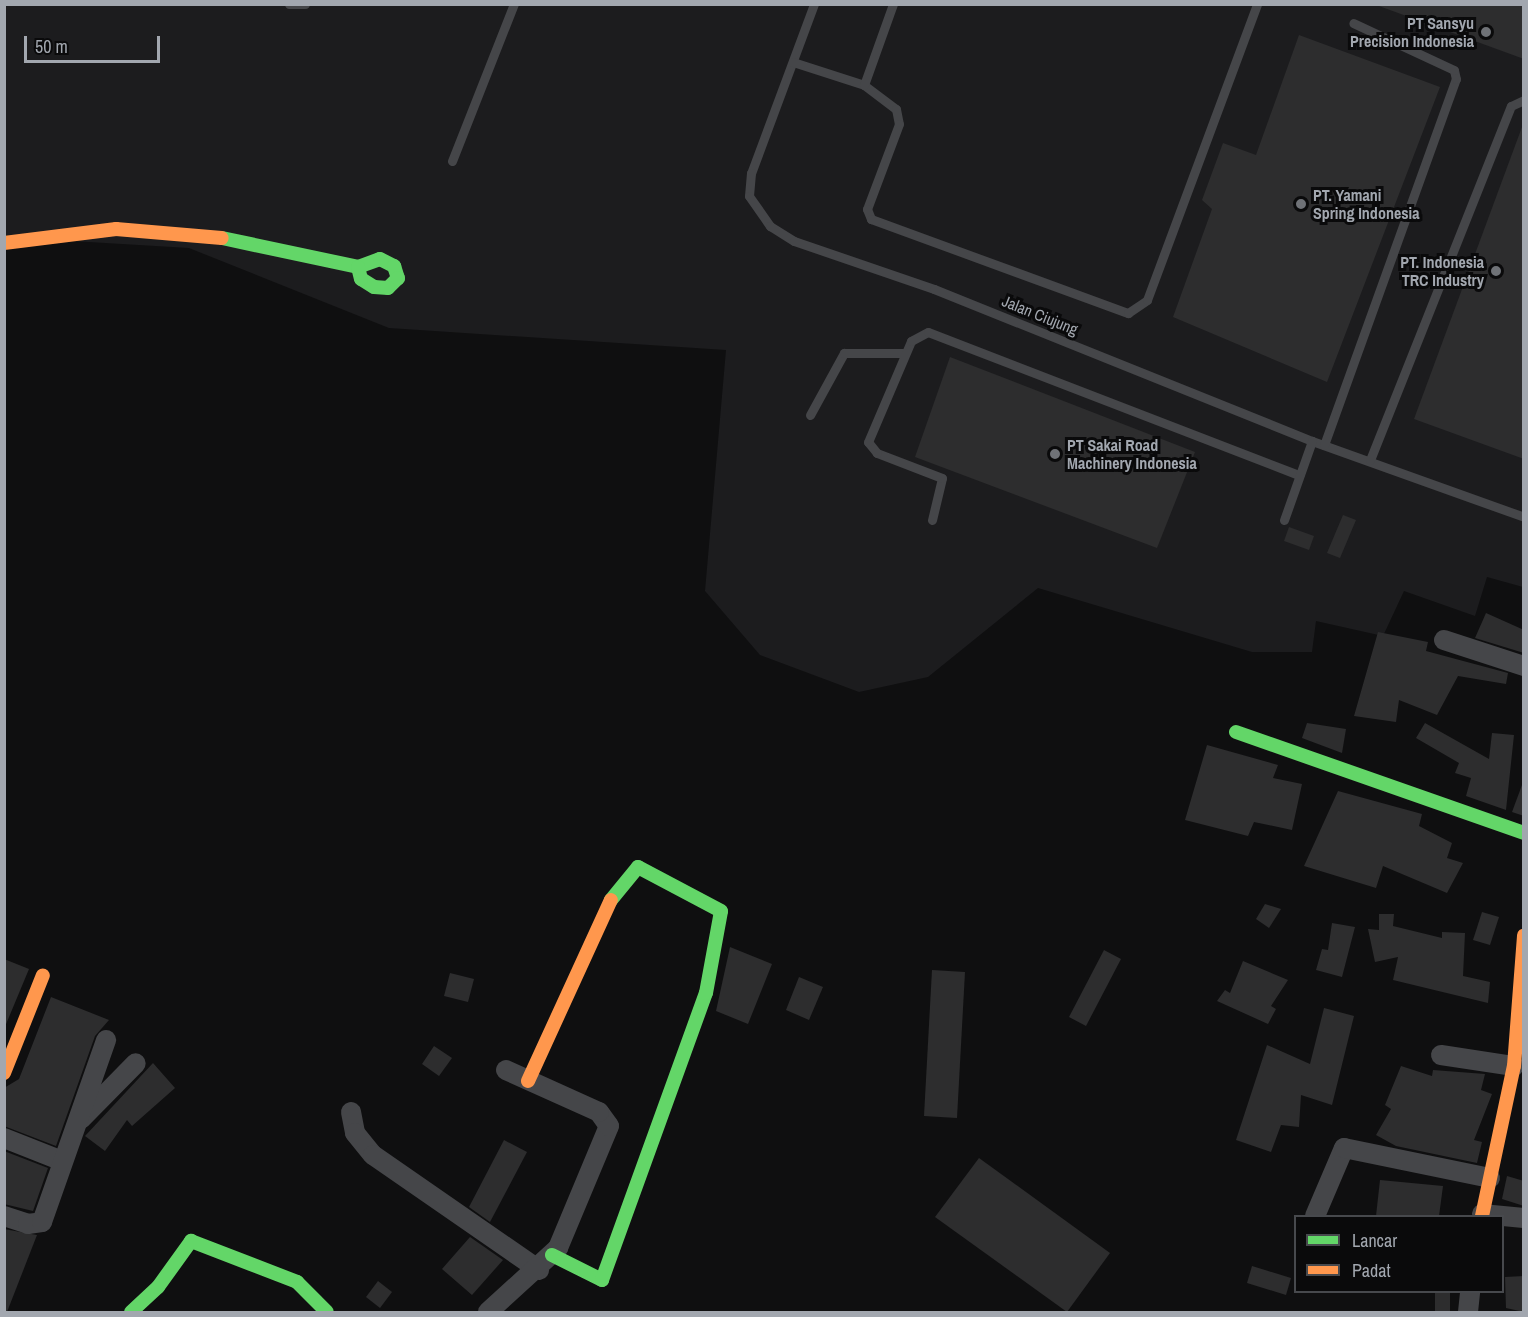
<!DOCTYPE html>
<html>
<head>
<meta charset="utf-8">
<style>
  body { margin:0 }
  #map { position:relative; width:1528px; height:1317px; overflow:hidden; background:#0f0f10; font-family:"Archivo Narrow",sans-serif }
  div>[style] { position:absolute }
  .built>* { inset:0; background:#1c1c1e }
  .building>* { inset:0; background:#2d2d2e }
  .lane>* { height:9px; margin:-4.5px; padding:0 4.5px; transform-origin:4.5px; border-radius:4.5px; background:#454649 }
  .street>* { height:20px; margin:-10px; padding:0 10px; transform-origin:10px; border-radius:10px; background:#454649 }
  .fast>* { height:14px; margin:-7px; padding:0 7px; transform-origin:7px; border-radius:7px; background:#63d668 }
  .slow>* { height:14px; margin:-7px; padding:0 7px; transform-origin:7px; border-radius:7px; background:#ff974d }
  .dots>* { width:16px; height:16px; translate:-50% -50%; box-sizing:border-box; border:3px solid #0a0a0b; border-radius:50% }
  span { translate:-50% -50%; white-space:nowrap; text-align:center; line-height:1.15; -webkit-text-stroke:6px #0a0a0b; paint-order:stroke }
  .poi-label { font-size:16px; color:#a2a7af; font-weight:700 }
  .right { translate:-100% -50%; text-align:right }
  .left { translate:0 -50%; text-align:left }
  .street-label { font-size:16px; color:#a2a7af }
  .frame { position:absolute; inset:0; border:6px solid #a2a7af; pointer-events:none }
  .legend { position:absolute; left:1294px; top:1215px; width:210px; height:78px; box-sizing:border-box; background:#0a0a0b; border:2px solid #47494d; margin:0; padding:8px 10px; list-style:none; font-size:18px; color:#a2a7af }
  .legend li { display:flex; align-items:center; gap:12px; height:30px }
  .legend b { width:30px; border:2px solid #47494d }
  .scale { position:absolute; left:24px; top:36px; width:136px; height:27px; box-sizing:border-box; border:3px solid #a2a7af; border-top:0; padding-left:8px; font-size:18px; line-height:21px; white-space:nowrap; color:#a2a7af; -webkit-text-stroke:4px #0a0a0b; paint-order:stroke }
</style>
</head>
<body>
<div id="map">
  <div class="built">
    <i style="clip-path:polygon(4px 5px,1523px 5px,1523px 587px,1487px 577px,1475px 616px,1404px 591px,1383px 636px,1316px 621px,1312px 652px,1252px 652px,1038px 588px,928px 677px,859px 692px,760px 655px,705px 591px,726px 350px,389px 328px,189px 248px,5px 237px)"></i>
  </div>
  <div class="building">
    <i style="clip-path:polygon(1380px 4px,1524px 4px,1524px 59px,1379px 6px)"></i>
    <i style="clip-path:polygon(1299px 35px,1440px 87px,1327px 382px,1173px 317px,1212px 209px,1202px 200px,1223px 143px,1256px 155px)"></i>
    <i style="clip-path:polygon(1522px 127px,1524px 127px,1524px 459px,1414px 419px)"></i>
    <i style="clip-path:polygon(950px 357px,1195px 452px,1157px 548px,915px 457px)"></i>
    <i style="clip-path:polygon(1343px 515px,1356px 520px,1340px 558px,1327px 553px)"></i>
    <i style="clip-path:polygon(1289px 527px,1314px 536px,1309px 550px,1284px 541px)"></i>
    <i style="clip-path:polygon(1486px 613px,1524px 630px,1524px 653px,1475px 638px)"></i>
    <i style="clip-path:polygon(1378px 632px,1428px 642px,1426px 651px,1508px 673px,1506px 684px,1458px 676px,1437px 715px,1399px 700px,1396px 722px,1354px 716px)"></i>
    <i style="clip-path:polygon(1307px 723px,1346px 729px,1342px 753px,1302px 738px)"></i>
    <i style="clip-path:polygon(1425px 723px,1489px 759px,1492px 733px,1514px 735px,1506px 810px,1466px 796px,1471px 778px,1455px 773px,1459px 763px,1416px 738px)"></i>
    <i style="clip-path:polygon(1207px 745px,1278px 765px,1273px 778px,1302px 784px,1292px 830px,1254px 822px,1248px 836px,1185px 820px)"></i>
    <i style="clip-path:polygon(1522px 785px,1524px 786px,1524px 816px,1512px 812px)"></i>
    <i style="clip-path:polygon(1338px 791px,1422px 814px,1419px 826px,1452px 843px,1447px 858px,1463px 863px,1447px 893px,1383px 866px,1376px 888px,1304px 866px)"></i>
    <i style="clip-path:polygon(1265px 904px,1281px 909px,1269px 928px,1256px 919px)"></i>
    <i style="clip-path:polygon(1482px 912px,1499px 917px,1490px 945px,1473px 940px)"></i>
    <i style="clip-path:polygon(1379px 914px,1394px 914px,1393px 926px,1442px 938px,1442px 932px,1465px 933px,1463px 976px,1490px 982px,1488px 1003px,1393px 980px,1398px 957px,1375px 962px,1368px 929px,1379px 930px)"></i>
    <i style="clip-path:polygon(1332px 923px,1355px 927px,1342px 977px,1316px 970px,1322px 949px,1328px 950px)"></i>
    <i style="clip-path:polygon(730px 947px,772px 964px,748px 1024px,716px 1011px)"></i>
    <i style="clip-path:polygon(1104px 950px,1121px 959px,1086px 1026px,1069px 1017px)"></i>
    <i style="clip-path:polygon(4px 959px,29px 969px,4px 1029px)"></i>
    <i style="clip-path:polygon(1243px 961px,1288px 980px,1271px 1006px,1276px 1009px,1268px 1024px,1217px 1001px,1225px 990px,1230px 993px)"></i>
    <i style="clip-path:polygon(932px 970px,965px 972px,957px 1118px,924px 1116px)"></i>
    <i style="clip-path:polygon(450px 973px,474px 979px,468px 1002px,444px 996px)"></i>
    <i style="clip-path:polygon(799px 977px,823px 987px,809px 1020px,786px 1010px)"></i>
    <i style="clip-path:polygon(51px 997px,109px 1020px,95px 1036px,56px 1146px,4px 1126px,4px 1088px,19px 1079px)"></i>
    <i style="clip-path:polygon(1324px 1008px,1354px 1016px,1332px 1105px,1301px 1095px,1299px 1127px,1281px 1125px,1271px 1152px,1236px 1140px,1267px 1045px,1310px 1064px)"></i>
    <i style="clip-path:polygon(434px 1046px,452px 1058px,439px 1076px,422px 1064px)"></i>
    <i style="clip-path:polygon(153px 1063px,175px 1088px,132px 1126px,127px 1120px,105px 1151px,85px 1136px)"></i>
    <i style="clip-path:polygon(1401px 1066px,1432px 1076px,1433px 1070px,1485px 1074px,1481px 1090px,1492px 1094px,1474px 1140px,1482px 1142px,1477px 1163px,1396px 1146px,1376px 1135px,1391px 1109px,1385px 1105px)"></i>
    <i style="clip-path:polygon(504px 1140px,527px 1152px,490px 1222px,469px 1207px)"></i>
    <i style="clip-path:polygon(4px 1151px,48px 1168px,33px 1211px,4px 1204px)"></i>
    <i style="clip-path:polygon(979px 1158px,1110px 1253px,1067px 1312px,935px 1217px)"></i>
    <i style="clip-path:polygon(1507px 1176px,1524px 1181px,1524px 1206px,1502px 1199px)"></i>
    <i style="clip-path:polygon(1380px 1180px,1443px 1186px,1439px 1216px,1376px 1216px)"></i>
    <i style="clip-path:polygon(4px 1229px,37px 1235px,7px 1312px,4px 1312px)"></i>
    <i style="clip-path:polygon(470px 1237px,503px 1260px,472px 1295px,442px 1269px)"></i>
    <i style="clip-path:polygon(1252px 1266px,1291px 1278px,1286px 1295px,1247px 1283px)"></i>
    <i style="clip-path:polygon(1524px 1276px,1524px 1312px,1506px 1308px,1505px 1277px)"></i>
    <i style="clip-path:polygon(378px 1281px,392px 1292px,380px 1308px,366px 1297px)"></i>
    <i style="clip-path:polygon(1435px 1292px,1450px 1292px,1450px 1312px,1435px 1312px)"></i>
  </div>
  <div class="lane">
    <i style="left:289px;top:4px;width:16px"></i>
    <i style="left:814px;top:4px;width:180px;rotate:110.4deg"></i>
    <i style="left:751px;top:173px;width:23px;rotate:95deg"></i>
    <i style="left:749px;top:196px;width:37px;rotate:55deg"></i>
    <i style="left:770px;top:226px;width:28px;rotate:32deg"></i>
    <i style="left:794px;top:241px;width:148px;rotate:18.9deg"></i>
    <i style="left:934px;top:289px;width:407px;rotate:21.9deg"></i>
    <i style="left:1312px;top:441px;width:225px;rotate:19.7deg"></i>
    <i style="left:793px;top:62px;width:75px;rotate:17.9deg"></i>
    <i style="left:864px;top:85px;width:40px;rotate:37deg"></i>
    <i style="left:896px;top:109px;width:15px;rotate:79deg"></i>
    <i style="left:899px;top:124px;width:91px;rotate:110.6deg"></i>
    <i style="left:867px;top:209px;width:11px;rotate:68deg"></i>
    <i style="left:871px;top:219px;width:274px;rotate:20.1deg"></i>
    <i style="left:1128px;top:313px;width:23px;rotate:-34deg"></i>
    <i style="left:1147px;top:300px;width:316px;rotate:-69.6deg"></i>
    <i style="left:864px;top:85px;width:86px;rotate:-70.3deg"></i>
    <i style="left:452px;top:161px;width:169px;rotate:-68.5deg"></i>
    <i style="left:810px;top:415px;width:71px;rotate:-61.3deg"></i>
    <i style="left:844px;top:353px;width:61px"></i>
    <i style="left:1324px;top:445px;width:389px;rotate:-70.2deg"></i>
    <i style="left:1456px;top:79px;width:9px;rotate:-103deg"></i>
    <i style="left:1454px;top:70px;width:111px;rotate:-155deg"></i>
    <i style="left:1370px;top:460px;width:381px;rotate:-68.3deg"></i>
    <i style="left:1511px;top:106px;width:14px;rotate:-25deg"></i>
    <i style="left:932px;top:520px;width:43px;rotate:-76.6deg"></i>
    <i style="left:942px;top:478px;width:70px;rotate:-159deg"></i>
    <i style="left:877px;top:453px;width:14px;rotate:-129deg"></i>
    <i style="left:868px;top:442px;width:110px;rotate:-66.9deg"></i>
    <i style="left:911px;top:341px;width:19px;rotate:-28deg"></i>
    <i style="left:928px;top:332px;width:398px;rotate:21.1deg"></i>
    <i style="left:1284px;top:520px;width:84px;rotate:-70.5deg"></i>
  </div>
  <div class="street">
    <i style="left:1444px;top:640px;width:84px;rotate:18deg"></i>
    <i style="left:1441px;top:1055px;width:74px;rotate:8.6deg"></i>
    <i style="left:351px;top:1112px;width:21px;rotate:79deg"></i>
    <i style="left:355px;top:1133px;width:28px;rotate:51deg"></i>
    <i style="left:373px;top:1155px;width:202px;rotate:34.7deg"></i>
    <i style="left:81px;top:1119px;width:78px;rotate:-45.5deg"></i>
    <i style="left:4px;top:1138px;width:62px;rotate:21.6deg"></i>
    <i style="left:1482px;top:1214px;width:42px;rotate:5.4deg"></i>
    <i style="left:4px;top:1216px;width:25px;rotate:18deg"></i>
    <i style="left:28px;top:1224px;width:14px;rotate:-8deg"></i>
    <i style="left:42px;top:1222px;width:193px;rotate:-70.6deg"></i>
    <i style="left:1315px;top:1216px;width:74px;rotate:-66.9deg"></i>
    <i style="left:1344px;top:1148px;width:149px;rotate:11.6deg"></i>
    <i style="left:488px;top:1312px;width:95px;rotate:-42.4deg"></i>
    <i style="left:558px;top:1248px;width:132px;rotate:-67.3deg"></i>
    <i style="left:609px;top:1126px;width:17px;rotate:-126deg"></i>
    <i style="left:599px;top:1112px;width:102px;rotate:-155.7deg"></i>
    <i style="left:1468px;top:1312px;width:20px;rotate:-84deg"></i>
  </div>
  <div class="fast">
    <i style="left:222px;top:238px;width:139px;rotate:12deg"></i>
    <i style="left:358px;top:267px;width:23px;rotate:-20deg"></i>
    <i style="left:380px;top:259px;width:16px;rotate:27deg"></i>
    <i style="left:394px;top:266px;width:13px;rotate:72deg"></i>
    <i style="left:398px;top:278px;width:14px;rotate:135deg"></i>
    <i style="left:388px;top:288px;width:14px;rotate:-176deg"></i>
    <i style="left:374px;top:287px;width:15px;rotate:-148deg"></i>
    <i style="left:361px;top:279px;width:12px;rotate:-104deg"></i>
    <i style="left:1236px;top:732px;width:305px;rotate:19.3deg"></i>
    <i style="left:552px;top:1255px;width:56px;rotate:26.6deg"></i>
    <i style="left:602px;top:1280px;width:305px;rotate:-70.1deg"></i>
    <i style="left:706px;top:993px;width:83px;rotate:-79.6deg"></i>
    <i style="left:721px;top:911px;width:94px;rotate:-152.1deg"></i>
    <i style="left:638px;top:867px;width:43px;rotate:129.3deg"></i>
    <i style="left:131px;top:1312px;width:37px;rotate:-43deg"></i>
    <i style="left:158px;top:1287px;width:57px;rotate:-54.3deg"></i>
    <i style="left:191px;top:1241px;width:114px;rotate:21.1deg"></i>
    <i style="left:297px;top:1282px;width:42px;rotate:45deg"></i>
  </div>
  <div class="slow">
    <i style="left:4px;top:243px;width:113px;rotate:-7.1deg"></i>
    <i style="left:116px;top:229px;width:106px;rotate:4.9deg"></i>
    <i style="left:4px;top:1073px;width:105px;rotate:-68.3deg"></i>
    <i style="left:528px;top:1081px;width:199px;rotate:-65.4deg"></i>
    <i style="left:1482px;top:1216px;width:153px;rotate:-78deg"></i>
    <i style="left:1514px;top:1066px;width:131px;rotate:-85.6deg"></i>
  </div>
  <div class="dots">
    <i style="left:1486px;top:32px;background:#6f7277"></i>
    <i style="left:1301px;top:204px;background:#6f7277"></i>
    <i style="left:1496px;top:271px;background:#6f7277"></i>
    <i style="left:1055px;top:454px;background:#6f7277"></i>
  </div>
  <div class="poi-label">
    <span class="right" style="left:1474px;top:32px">PT Sansyu<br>Precision Indonesia</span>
    <span class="left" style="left:1313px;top:204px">PT. Yamani<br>Spring Indonesia</span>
    <span class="right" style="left:1484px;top:271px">PT. Indonesia<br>TRC Industry</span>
    <span class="left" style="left:1067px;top:454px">PT Sakai Road<br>Machinery Indonesia</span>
  </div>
  <div class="street-label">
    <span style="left:1040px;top:315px;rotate:22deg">Jalan Ciujung</span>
  </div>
  <div class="frame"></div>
  <ul class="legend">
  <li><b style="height:8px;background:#63d668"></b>Lancar</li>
  <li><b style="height:8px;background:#ff974d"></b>Padat</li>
  </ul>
  <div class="scale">50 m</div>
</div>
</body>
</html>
